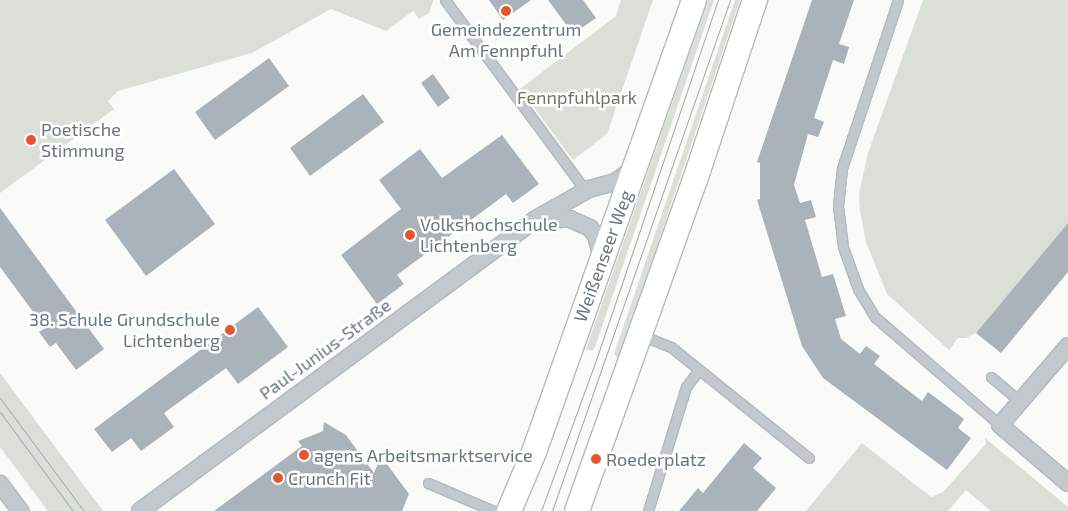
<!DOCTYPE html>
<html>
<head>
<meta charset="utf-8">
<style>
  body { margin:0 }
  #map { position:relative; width:1068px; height:511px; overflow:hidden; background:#fafaf8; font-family:"Exo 2",sans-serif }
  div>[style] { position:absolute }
  .green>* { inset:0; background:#dadfd7 }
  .building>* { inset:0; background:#aab3b9 }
  .roads { filter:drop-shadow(1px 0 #b3babf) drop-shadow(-1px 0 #b3babf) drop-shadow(0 1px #b3babf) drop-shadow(0 -1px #b3babf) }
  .service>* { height:9px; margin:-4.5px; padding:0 4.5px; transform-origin:4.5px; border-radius:4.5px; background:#c3c8cc }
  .minor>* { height:16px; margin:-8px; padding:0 8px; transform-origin:8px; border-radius:8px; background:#c3c8cc }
  .secondary>* { height:24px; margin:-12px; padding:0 12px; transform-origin:12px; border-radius:12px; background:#fff }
  .tram>* { height:1px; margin:-0.5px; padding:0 0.5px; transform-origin:0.5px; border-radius:0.5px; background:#a2aab0 }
  .dots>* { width:14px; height:14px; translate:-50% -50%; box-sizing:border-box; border:2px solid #fff; border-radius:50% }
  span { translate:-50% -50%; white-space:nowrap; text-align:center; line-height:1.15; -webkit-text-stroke:5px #fff; paint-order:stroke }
  .poi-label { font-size:18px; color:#657683 }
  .left { translate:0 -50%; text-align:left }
  .right { translate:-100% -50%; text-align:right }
  .park-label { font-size:18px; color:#687a64 }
  .street-label { font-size:18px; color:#657683 }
</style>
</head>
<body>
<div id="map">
  <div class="green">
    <i style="clip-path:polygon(0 0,433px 0,433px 1px,429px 13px,419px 19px,413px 11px,386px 31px,331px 9px,252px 53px,118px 91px,108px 101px,114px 109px,0 193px)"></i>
    <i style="clip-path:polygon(621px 0,653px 0,607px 134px,573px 160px,520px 89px,616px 16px)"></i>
    <i style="clip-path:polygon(708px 0,714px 0,595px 347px,592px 351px,586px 349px)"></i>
    <i style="clip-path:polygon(735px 0,740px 0,619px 359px,614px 354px)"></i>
    <i style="clip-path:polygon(923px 0,1068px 0,1068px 223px,976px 333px,966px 338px,958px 338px,949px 350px,887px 294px,866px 242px,860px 211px,859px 194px,868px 153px)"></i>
    <i style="clip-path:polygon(0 373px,103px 511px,48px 511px,0 447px)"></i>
    <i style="clip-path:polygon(985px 438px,1068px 507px,1068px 511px,991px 511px,966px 490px,948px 511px,806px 511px,862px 443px,931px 497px,943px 492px,986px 444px)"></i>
  </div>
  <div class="building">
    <i style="clip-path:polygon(489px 0,531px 0,503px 20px)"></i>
    <i style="clip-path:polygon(548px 0,583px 0,596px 18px,573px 34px)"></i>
    <i style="clip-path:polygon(812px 0,854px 0,839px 44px,849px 47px,844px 64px,833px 60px,814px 118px,824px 122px,818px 137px,808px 134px,794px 185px,800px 203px,811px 200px,816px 217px,805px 220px,822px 277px,833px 274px,846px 316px,835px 319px,841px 339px,860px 354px,866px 346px,880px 356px,874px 364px,922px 401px,928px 392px,964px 419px,958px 428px,971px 438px,947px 470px,823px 378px,802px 346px,757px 200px,760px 199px,760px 163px,757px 162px)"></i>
    <i style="clip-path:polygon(269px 58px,289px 86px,215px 140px,195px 112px)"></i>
    <i style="clip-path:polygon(433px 74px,450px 98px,438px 107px,421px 83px)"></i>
    <i style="clip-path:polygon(363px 94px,384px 122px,310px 176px,290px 148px)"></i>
    <i style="clip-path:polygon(502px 135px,539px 184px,513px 203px,506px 194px,397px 275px,404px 284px,377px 304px,341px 255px,401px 209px,379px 180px,420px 149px,442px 178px)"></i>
    <i style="clip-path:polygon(174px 169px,215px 224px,146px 276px,105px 220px)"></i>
    <i style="clip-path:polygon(0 208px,104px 349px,76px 370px,56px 343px,50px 347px,39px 332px,45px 328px,0 267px)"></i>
    <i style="clip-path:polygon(1068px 223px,1068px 272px,1001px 353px,976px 333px)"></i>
    <i style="clip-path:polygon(258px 307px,288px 347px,238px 384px,226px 368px,164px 413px,174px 427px,141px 451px,131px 438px,112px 452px,94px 429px)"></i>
    <i style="clip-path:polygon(324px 422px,346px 435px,374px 473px,381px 456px,409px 494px,402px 511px,214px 511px,302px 446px,298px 441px,323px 431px)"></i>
    <i style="clip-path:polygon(744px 443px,762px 458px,753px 468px,776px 488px,757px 511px,679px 511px,698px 488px,703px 493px)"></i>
  </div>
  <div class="roads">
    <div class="service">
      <i style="left:445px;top:0;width:237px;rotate:53.6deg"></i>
      <i style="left:898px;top:0;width:177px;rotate:108.4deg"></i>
      <i style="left:842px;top:168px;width:38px;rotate:96deg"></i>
      <i style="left:838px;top:206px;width:41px;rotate:83deg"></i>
      <i style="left:843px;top:247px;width:45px;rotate:70.3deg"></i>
      <i style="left:858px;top:289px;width:33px;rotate:59deg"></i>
      <i style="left:875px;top:317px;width:165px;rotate:40.8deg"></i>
      <i style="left:641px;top:335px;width:32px;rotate:22deg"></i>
      <i style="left:671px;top:347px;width:177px;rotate:38.8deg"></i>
      <i style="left:991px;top:377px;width:38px;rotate:40deg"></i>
      <i style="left:428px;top:483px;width:72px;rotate:23deg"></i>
      <i style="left:648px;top:511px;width:130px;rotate:-73deg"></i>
      <i style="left:686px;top:387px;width:21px;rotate:-53deg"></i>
    </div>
    <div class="minor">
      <i style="left:537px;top:220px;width:33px;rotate:-2deg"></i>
      <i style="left:570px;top:219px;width:22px;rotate:24deg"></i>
      <i style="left:590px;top:228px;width:10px;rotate:53deg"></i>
      <i style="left:596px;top:236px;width:23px;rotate:75deg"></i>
      <i style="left:1068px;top:346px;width:104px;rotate:130.7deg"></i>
      <i style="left:1000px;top:425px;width:89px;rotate:40.5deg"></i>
      <i style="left:0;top:484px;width:34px;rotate:53deg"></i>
      <i style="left:140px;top:511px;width:490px;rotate:-36.4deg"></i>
      <i style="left:534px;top:220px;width:63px;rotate:-29.4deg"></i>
      <i style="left:589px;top:189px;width:27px;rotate:-15deg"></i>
      <i style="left:615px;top:182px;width:24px;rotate:-36deg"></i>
    </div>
    <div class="secondary">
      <i style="left:509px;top:511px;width:64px;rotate:-67deg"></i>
      <i style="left:534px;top:452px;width:479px;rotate:-70.5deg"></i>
      <i style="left:577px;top:511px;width:351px;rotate:-70.4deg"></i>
      <i style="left:695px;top:180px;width:190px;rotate:-71.6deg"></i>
    </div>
  </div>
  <div class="tram">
    <i style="left:0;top:398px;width:141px;rotate:53.4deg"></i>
    <i style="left:0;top:412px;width:123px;rotate:53.6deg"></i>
    <i style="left:541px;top:511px;width:161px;rotate:-70deg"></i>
    <i style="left:596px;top:360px;width:380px;rotate:-71.3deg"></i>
    <i style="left:552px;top:511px;width:541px;rotate:-70.79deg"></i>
  </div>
  <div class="dots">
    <i style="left:506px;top:11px;background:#e4572e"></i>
    <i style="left:31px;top:140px;background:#e4572e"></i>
    <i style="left:410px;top:235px;background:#e4572e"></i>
    <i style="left:230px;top:330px;background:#e4572e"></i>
    <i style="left:304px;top:455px;background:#e4572e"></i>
    <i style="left:596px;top:459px;background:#e4572e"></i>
    <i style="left:278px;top:478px;background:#e4572e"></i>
  </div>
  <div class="poi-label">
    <span style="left:506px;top:40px">Gemeindezentrum<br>Am Fennpfuhl</span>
    <span class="left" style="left:41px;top:140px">Poetische<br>Stimmung</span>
    <span class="left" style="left:420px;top:235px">Volkshochschule<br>Lichtenberg</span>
    <span class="right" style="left:220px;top:330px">38. Schule Grundschule<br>Lichtenberg</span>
    <span class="left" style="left:314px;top:455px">agens Arbeitsmarktservice</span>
    <span class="left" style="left:606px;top:459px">Roederplatz</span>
    <span class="left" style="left:288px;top:478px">Crunch Fit</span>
  </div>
  <div class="park-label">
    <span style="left:577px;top:97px">Fennpfuhlpark</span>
  </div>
  <div class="street-label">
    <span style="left:603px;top:256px;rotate:-70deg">Weißenseer Weg</span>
    <span style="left:325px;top:349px;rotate:-36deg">Paul-Junius-Straße</span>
  </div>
</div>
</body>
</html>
